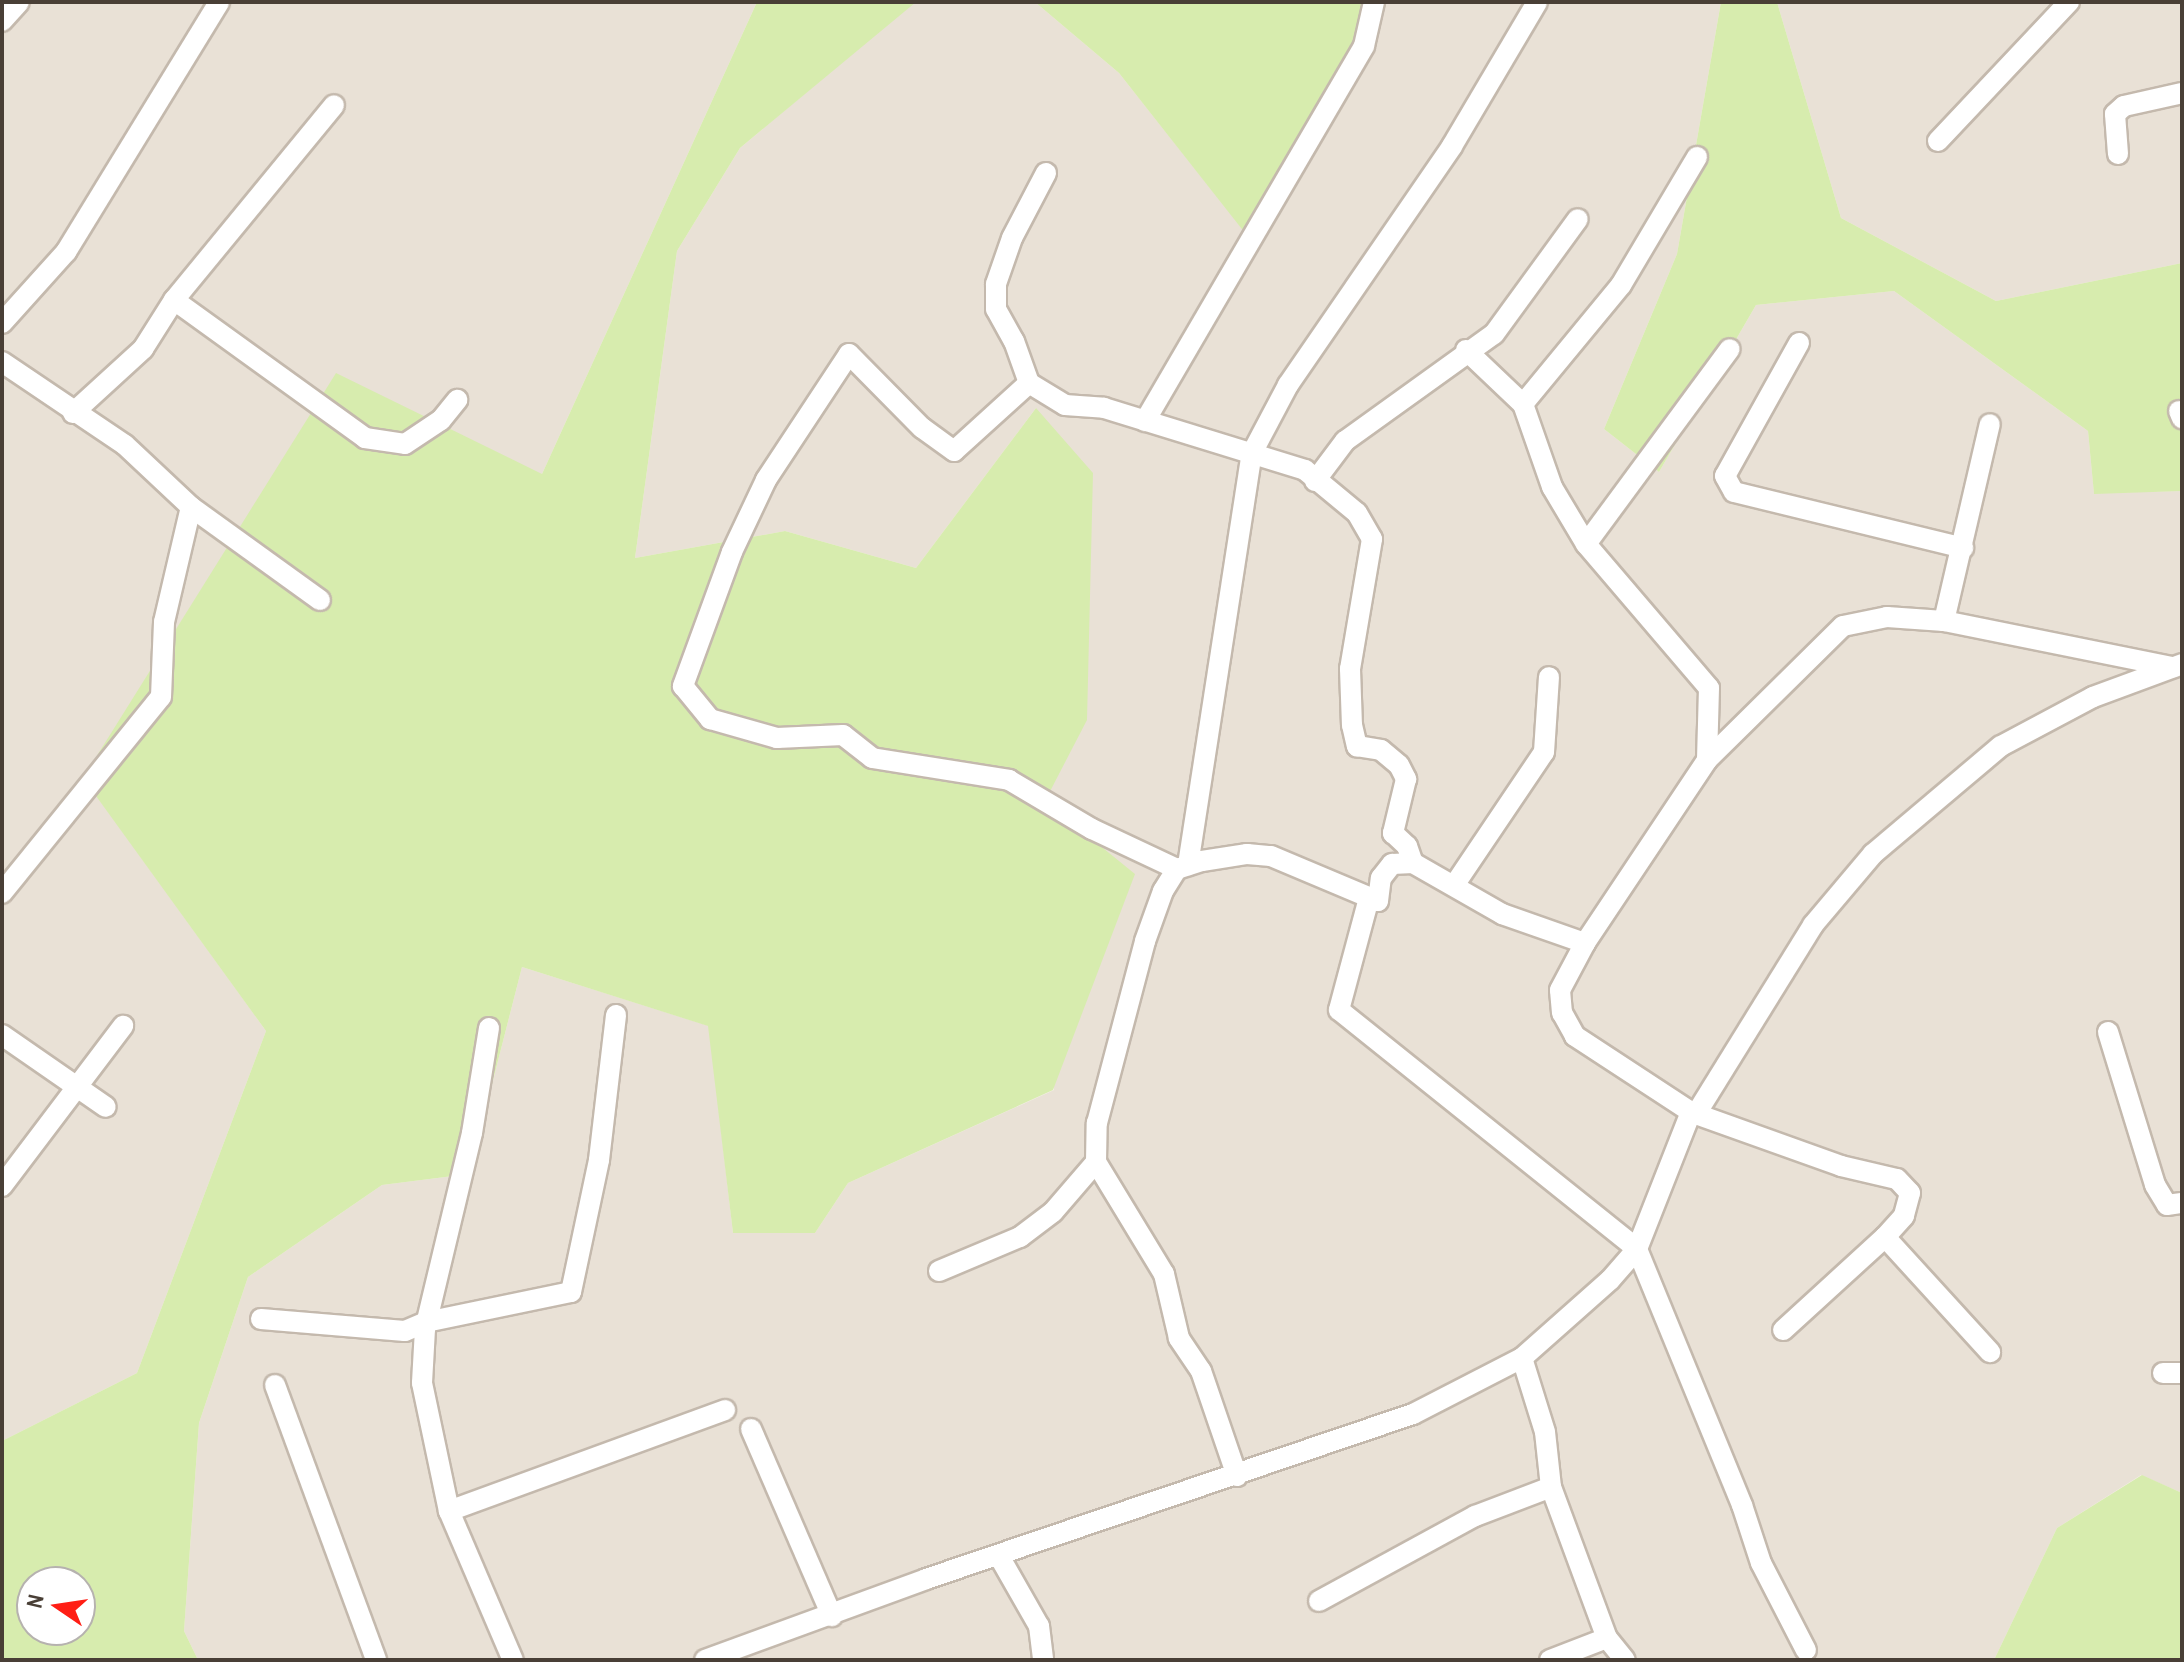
<!DOCTYPE html>
<html>
<head>
<meta charset="utf-8">
<style>
  body { margin:0 }
  #map { position:relative; width:2184px; height:1662px; overflow:hidden; background:#f5f0e8; font-family:"Archivo Narrow",sans-serif }
  div>[style] { position:absolute }
  .residential>* { inset:0; background:#e9e1d6 }
  .green>* { inset:0; background:#d7ecae }
  .roads { filter:drop-shadow(2px 0 #c4b9ad) drop-shadow(-2px 0 #c4b9ad) drop-shadow(0 2px #c4b9ad) drop-shadow(0 -2px #c4b9ad) }
  .street>* { height:20px; margin:-10px; padding:0 10px; transform-origin:10px; border-radius:10px; background:#fff }
  span { translate:-50% -50%; white-space:nowrap; text-align:center; line-height:1.15; -webkit-text-stroke:7px #fff; paint-order:stroke }
  .frame { position:absolute; inset:0; border:4px solid #493f36; pointer-events:none }
  .north { position:absolute; left:16px; top:1566px; width:80px; height:80px; box-sizing:border-box; background:#fff; border:2px solid #b6b2af; border-radius:50%; rotate:283deg; font-size:22px; font-weight:700; line-height:32px; text-align:center; color:#493f36 }
  .north::after { content:''; display:block; margin:auto; width:28px; height:36px; background:#ff1e15; clip-path:polygon(50% 0,100% 100%,50% 72%,0 100%) }
</style>
</head>
<body>
<div id="map">
  <div class="residential">
    <i style="clip-path:polygon(2px 2px,757px 2px,542px 474px,83px 777px,266px 1031px,137px 1373px,2px 1441px)"></i>
    <i style="clip-path:polygon(1035px 2px,1119px 73px,1245px 232px,1376px 2px,1721px 2px,1677px 254px,1604px 429px,1659px 472px,1756px 305px,1894px 291px,2088px 431px,2094px 493px,2182px 491px,2182px 1493px,2141px 1475px,2057px 1528px,1994px 1660px,198px 1660px,184px 1631px,199px 1423px,248px 1277px,382px 1185px,469px 1174px,522px 967px,709px 1026px,733px 1233px,815px 1233px,848px 1183px,1054px 1090px,1036px 408px,916px 568px,785px 531px,635px 558px,677px 251px,740px 148px,913px 3px)"></i>
    <i style="clip-path:polygon(1777px 2px,2182px 2px,2182px 263px,1996px 301px,1841px 218px)"></i>
  </div>
  <div class="green">
    <i style="clip-path:polygon(evenodd,757px 2px,916px 2px,740px 148px,677px 251px,635px 558px,785px 531px,916px 568px,1036px 408px,1093px 473px,1087px 720px,1045px 801px,1135px 874px,1053px 1090px,848px 1183px,815px 1233px,733px 1233px,708px 1026px,522px 967px,469px 1174px,382px 1185px,248px 1277px,199px 1423px,184px 1631px,198px 1660px,2px 1660px,2px 1441px,137px 1373px,266px 1031px,83px 778px,336px 373px,542px 474px,757px 2px,32px 1582px,80px 1582px,80px 1630px,32px 1630px,32px 1582px)"></i>
    <i style="clip-path:polygon(1035px 2px,1376px 2px,1245px 233px,1119px 73px)"></i>
    <i style="clip-path:polygon(1721px 2px,1777px 2px,1841px 218px,1996px 301px,2182px 263px,2182px 491px,2094px 494px,2088px 431px,1894px 291px,1756px 305px,1659px 472px,1604px 429px,1677px 254px)"></i>
    <i style="clip-path:polygon(2142px 1475px,2182px 1493px,2182px 1660px,1994px 1660px,2057px 1528px)"></i>
  </div>
  <div class="roads">
    <div class="street">
      <i style="left:2px;top:21px;width:25px;rotate:-48deg"></i>
      <i style="left:1938px;top:141px;width:191px;rotate:-46.7deg"></i>
      <i style="left:2118px;top:154px;width:40px;rotate:-94.3deg"></i>
      <i style="left:2115px;top:114px;width:12px;rotate:-42deg"></i>
      <i style="left:2124px;top:106px;width:59px;rotate:-12.6deg"></i>
      <i style="left:1046px;top:173px;width:73px;rotate:117.6deg"></i>
      <i style="left:1012px;top:238px;width:49px;rotate:109.2deg"></i>
      <i style="left:996px;top:284px;width:25px;rotate:90deg"></i>
      <i style="left:996px;top:309px;width:37px;rotate:61deg"></i>
      <i style="left:1014px;top:341px;width:45px;rotate:70.3deg"></i>
      <i style="left:1029px;top:383px;width:42px;rotate:31.4deg"></i>
      <i style="left:1065px;top:405px;width:39px;rotate:4deg"></i>
      <i style="left:1104px;top:408px;width:210px;rotate:17.1deg"></i>
      <i style="left:1305px;top:470px;width:67px;rotate:39.6deg"></i>
      <i style="left:1357px;top:513px;width:30px;rotate:60deg"></i>
      <i style="left:1372px;top:539px;width:132px;rotate:99.6deg"></i>
      <i style="left:1350px;top:669px;width:56px;rotate:88deg"></i>
      <i style="left:1352px;top:725px;width:22px;rotate:77deg"></i>
      <i style="left:1357px;top:746px;width:24px;rotate:9deg"></i>
      <i style="left:1381px;top:750px;width:23px;rotate:40deg"></i>
      <i style="left:1399px;top:765px;width:16px;rotate:63deg"></i>
      <i style="left:1406px;top:779px;width:56px;rotate:103.5deg"></i>
      <i style="left:1393px;top:833px;width:19px;rotate:43deg"></i>
      <i style="left:1407px;top:846px;width:18px;rotate:71deg"></i>
      <i style="left:1413px;top:863px;width:103px;rotate:29.8deg"></i>
      <i style="left:1502px;top:914px;width:88px;rotate:19.3deg"></i>
      <i style="left:174px;top:300px;width:236px;rotate:35.8deg"></i>
      <i style="left:365px;top:438px;width:40px;rotate:8.5deg"></i>
      <i style="left:405px;top:444px;width:43px;rotate:-33.7deg"></i>
      <i style="left:441px;top:420px;width:26px;rotate:-51deg"></i>
      <i style="left:2px;top:323px;width:96px;rotate:-48deg"></i>
      <i style="left:66px;top:252px;width:293px;rotate:-58.5deg"></i>
      <i style="left:1799px;top:343px;width:152px;rotate:119.1deg"></i>
      <i style="left:1725px;top:476px;width:18px;rotate:61deg"></i>
      <i style="left:1734px;top:492px;width:236px;rotate:13.7deg"></i>
      <i style="left:1466px;top:350px;width:79px;rotate:43.5deg"></i>
      <i style="left:1523px;top:404px;width:88px;rotate:70.7deg"></i>
      <i style="left:1552px;top:487px;width:66px;rotate:59.2deg"></i>
      <i style="left:1586px;top:544px;width:189px;rotate:49.5deg"></i>
      <i style="left:1709px;top:688px;width:72px;rotate:91.6deg"></i>
      <i style="left:2px;top:362px;width:148px;rotate:34deg"></i>
      <i style="left:125px;top:445px;width:91px;rotate:43.2deg"></i>
      <i style="left:191px;top:507px;width:159px;rotate:35.8deg"></i>
      <i style="left:1029px;top:383px;width:101px;rotate:137.8deg"></i>
      <i style="left:954px;top:451px;width:39px;rotate:-144deg"></i>
      <i style="left:922px;top:428px;width:104px;rotate:-134.6deg"></i>
      <i style="left:849px;top:354px;width:151px;rotate:123.4deg"></i>
      <i style="left:766px;top:480px;width:80px;rotate:115.3deg"></i>
      <i style="left:732px;top:552px;width:143px;rotate:110.1deg"></i>
      <i style="left:683px;top:686px;width:43px;rotate:50.7deg"></i>
      <i style="left:710px;top:719px;width:70px;rotate:15.8deg"></i>
      <i style="left:777px;top:738px;width:66px;rotate:-2.6deg"></i>
      <i style="left:843px;top:735px;width:37px;rotate:38deg"></i>
      <i style="left:872px;top:758px;width:139px;rotate:9.1deg"></i>
      <i style="left:1009px;top:780px;width:96px;rotate:30.6deg"></i>
      <i style="left:1092px;top:829px;width:94px;rotate:25.2deg"></i>
      <i style="left:1523px;top:404px;width:154px;rotate:-50.5deg"></i>
      <i style="left:1621px;top:285px;width:149px;rotate:-59.3deg"></i>
      <i style="left:2179px;top:411px;width:8px;rotate:67deg"></i>
      <i style="left:73px;top:413px;width:95px;rotate:-42.4deg"></i>
      <i style="left:143px;top:349px;width:58px;rotate:-57.7deg"></i>
      <i style="left:174px;top:300px;width:252px;rotate:-50.6deg"></i>
      <i style="left:1145px;top:421px;width:434px;rotate:-59.7deg"></i>
      <i style="left:1364px;top:46px;width:45px;rotate:-77.2deg"></i>
      <i style="left:1315px;top:481px;width:50px;rotate:-53.1deg"></i>
      <i style="left:1345px;top:441px;width:183px;rotate:-35.7deg"></i>
      <i style="left:1494px;top:334px;width:142px;rotate:-53.9deg"></i>
      <i style="left:1586px;top:544px;width:242px;rotate:-53.6deg"></i>
      <i style="left:1944px;top:621px;width:202px;rotate:-76.9deg"></i>
      <i style="left:1188px;top:865px;width:417px;rotate:-81.2deg"></i>
      <i style="left:1252px;top:453px;width:77px;rotate:-62.1deg"></i>
      <i style="left:1288px;top:385px;width:290px;rotate:-55.5deg"></i>
      <i style="left:1452px;top:146px;width:167px;rotate:-59.4deg"></i>
      <i style="left:1455px;top:884px;width:159px;rotate:-56deg"></i>
      <i style="left:1544px;top:752px;width:75px;rotate:-86.2deg"></i>
      <i style="left:2px;top:893px;width:252px;rotate:-51deg"></i>
      <i style="left:161px;top:697px;width:75px;rotate:-87.7deg"></i>
      <i style="left:164px;top:622px;width:118px;rotate:-76.8deg"></i>
      <i style="left:1369px;top:898px;width:116px;rotate:105deg"></i>
      <i style="left:1339px;top:1010px;width:382px;rotate:38.7deg"></i>
      <i style="left:1637px;top:1249px;width:277px;rotate:67.7deg"></i>
      <i style="left:1742px;top:1505px;width:61px;rotate:71.9deg"></i>
      <i style="left:1761px;top:1563px;width:98px;rotate:62.7deg"></i>
      <i style="left:489px;top:1028px;width:106px;rotate:99.2deg"></i>
      <i style="left:472px;top:1133px;width:202px;rotate:103.5deg"></i>
      <i style="left:425px;top:1329px;width:54px;rotate:93.2deg"></i>
      <i style="left:422px;top:1383px;width:131px;rotate:78.1deg"></i>
      <i style="left:449px;top:1511px;width:162px;rotate:66.8deg"></i>
      <i style="left:2108px;top:1032px;width:160px;rotate:72.9deg"></i>
      <i style="left:2155px;top:1185px;width:23px;rotate:59deg"></i>
      <i style="left:2167px;top:1205px;width:15px;rotate:-8deg"></i>
      <i style="left:2px;top:1035px;width:126px;rotate:34.7deg"></i>
      <i style="left:1691px;top:1112px;width:139px;rotate:-146.8deg"></i>
      <i style="left:1575px;top:1036px;width:26px;rotate:-119deg"></i>
      <i style="left:1562px;top:1013px;width:23px;rotate:-95deg"></i>
      <i style="left:1560px;top:990px;width:53px;rotate:-62deg"></i>
      <i style="left:1585px;top:943px;width:220px;rotate:-56.3deg"></i>
      <i style="left:1707px;top:760px;width:191px;rotate:-44.6deg"></i>
      <i style="left:1843px;top:626px;width:45px;rotate:-11.6deg"></i>
      <i style="left:1887px;top:617px;width:57px;rotate:4deg"></i>
      <i style="left:1944px;top:621px;width:234px;rotate:11.4deg"></i>
      <i style="left:1696px;top:1114px;width:154px;rotate:19.7deg"></i>
      <i style="left:1841px;top:1166px;width:57px;rotate:13.1deg"></i>
      <i style="left:1897px;top:1179px;width:19px;rotate:47deg"></i>
      <i style="left:1910px;top:1193px;width:24px;rotate:105deg"></i>
      <i style="left:1904px;top:1216px;width:28px;rotate:132deg"></i>
      <i style="left:1885px;top:1237px;width:138px;rotate:137.6deg"></i>
      <i style="left:2px;top:1186px;width:201px;rotate:-52.9deg"></i>
      <i style="left:1885px;top:1237px;width:156px;rotate:47.6deg"></i>
      <i style="left:939px;top:1271px;width:88px;rotate:-22.8deg"></i>
      <i style="left:1020px;top:1237px;width:41px;rotate:-37.1deg"></i>
      <i style="left:1053px;top:1212px;width:66px;rotate:-49.3deg"></i>
      <i style="left:261px;top:1319px;width:144px;rotate:4.8deg"></i>
      <i style="left:405px;top:1331px;width:23px;rotate:-23deg"></i>
      <i style="left:426px;top:1322px;width:148px;rotate:-11.7deg"></i>
      <i style="left:571px;top:1292px;width:135px;rotate:-78deg"></i>
      <i style="left:599px;top:1160px;width:146px;rotate:-83.3deg"></i>
      <i style="left:1522px;top:1358px;width:77px;rotate:72.7deg"></i>
      <i style="left:1545px;top:1432px;width:55px;rotate:83.8deg"></i>
      <i style="left:1551px;top:1487px;width:161px;rotate:69.7deg"></i>
      <i style="left:1607px;top:1638px;width:28px;rotate:51deg"></i>
      <i style="left:2163px;top:1373px;width:19px"></i>
      <i style="left:275px;top:1385px;width:293px;rotate:69.8deg"></i>
      <i style="left:751px;top:1429px;width:204px;rotate:66.6deg"></i>
      <i style="left:1237px;top:1476px;width:111px;rotate:-108.9deg"></i>
      <i style="left:1201px;top:1371px;width:40px;rotate:-124deg"></i>
      <i style="left:1179px;top:1338px;width:66px;rotate:-103.2deg"></i>
      <i style="left:1164px;top:1274px;width:131px;rotate:-121.3deg"></i>
      <i style="left:1096px;top:1162px;width:39px;rotate:-89deg"></i>
      <i style="left:1097px;top:1123px;width:188px;rotate:-75.2deg"></i>
      <i style="left:1145px;top:941px;width:53px;rotate:-70.2deg"></i>
      <i style="left:1163px;top:891px;width:26px;rotate:-58deg"></i>
      <i style="left:1177px;top:869px;width:26px;rotate:-18deg"></i>
      <i style="left:1202px;top:861px;width:46px;rotate:-8.8deg"></i>
      <i style="left:1247px;top:854px;width:24px;rotate:5deg"></i>
      <i style="left:1271px;top:856px;width:116px;rotate:22.8deg"></i>
      <i style="left:1378px;top:901px;width:23px;rotate:-83deg"></i>
      <i style="left:1381px;top:878px;width:18px;rotate:-52deg"></i>
      <i style="left:1392px;top:864px;width:21px;rotate:-3deg"></i>
      <i style="left:449px;top:1511px;width:294px;rotate:-20.1deg"></i>
      <i style="left:999px;top:1556px;width:81px;rotate:60.3deg"></i>
      <i style="left:1039px;top:1626px;width:34px;rotate:83deg"></i>
      <i style="left:1319px;top:1601px;width:178px;rotate:-28.6deg"></i>
      <i style="left:1475px;top:1516px;width:81px;rotate:-20.9deg"></i>
      <i style="left:705px;top:1660px;width:235px;rotate:-20.1deg"></i>
      <i style="left:926px;top:1579px;width:514px;rotate:-18.72deg"></i>
      <i style="left:1413px;top:1414px;width:123px;rotate:-27.2deg"></i>
      <i style="left:1522px;top:1358px;width:118px;rotate:-41.6deg"></i>
      <i style="left:1610px;top:1280px;width:41px;rotate:-48.9deg"></i>
      <i style="left:1637px;top:1249px;width:147px;rotate:-68.5deg"></i>
      <i style="left:1691px;top:1112px;width:5px;rotate:22deg"></i>
      <i style="left:1696px;top:1114px;width:222px;rotate:-58.2deg"></i>
      <i style="left:1813px;top:925px;width:93px;rotate:-49.8deg"></i>
      <i style="left:1873px;top:854px;width:167px;rotate:-40.2deg"></i>
      <i style="left:2001px;top:746px;width:104px;rotate:-28deg"></i>
      <i style="left:2093px;top:697px;width:95px;rotate:-20.3deg"></i>
      <i style="left:1550px;top:1660px;width:61px;rotate:-21.1deg"></i>
    </div>
  </div>
  <div class="frame"></div>
  <div class="north">N</div>
</div>
</body>
</html>
